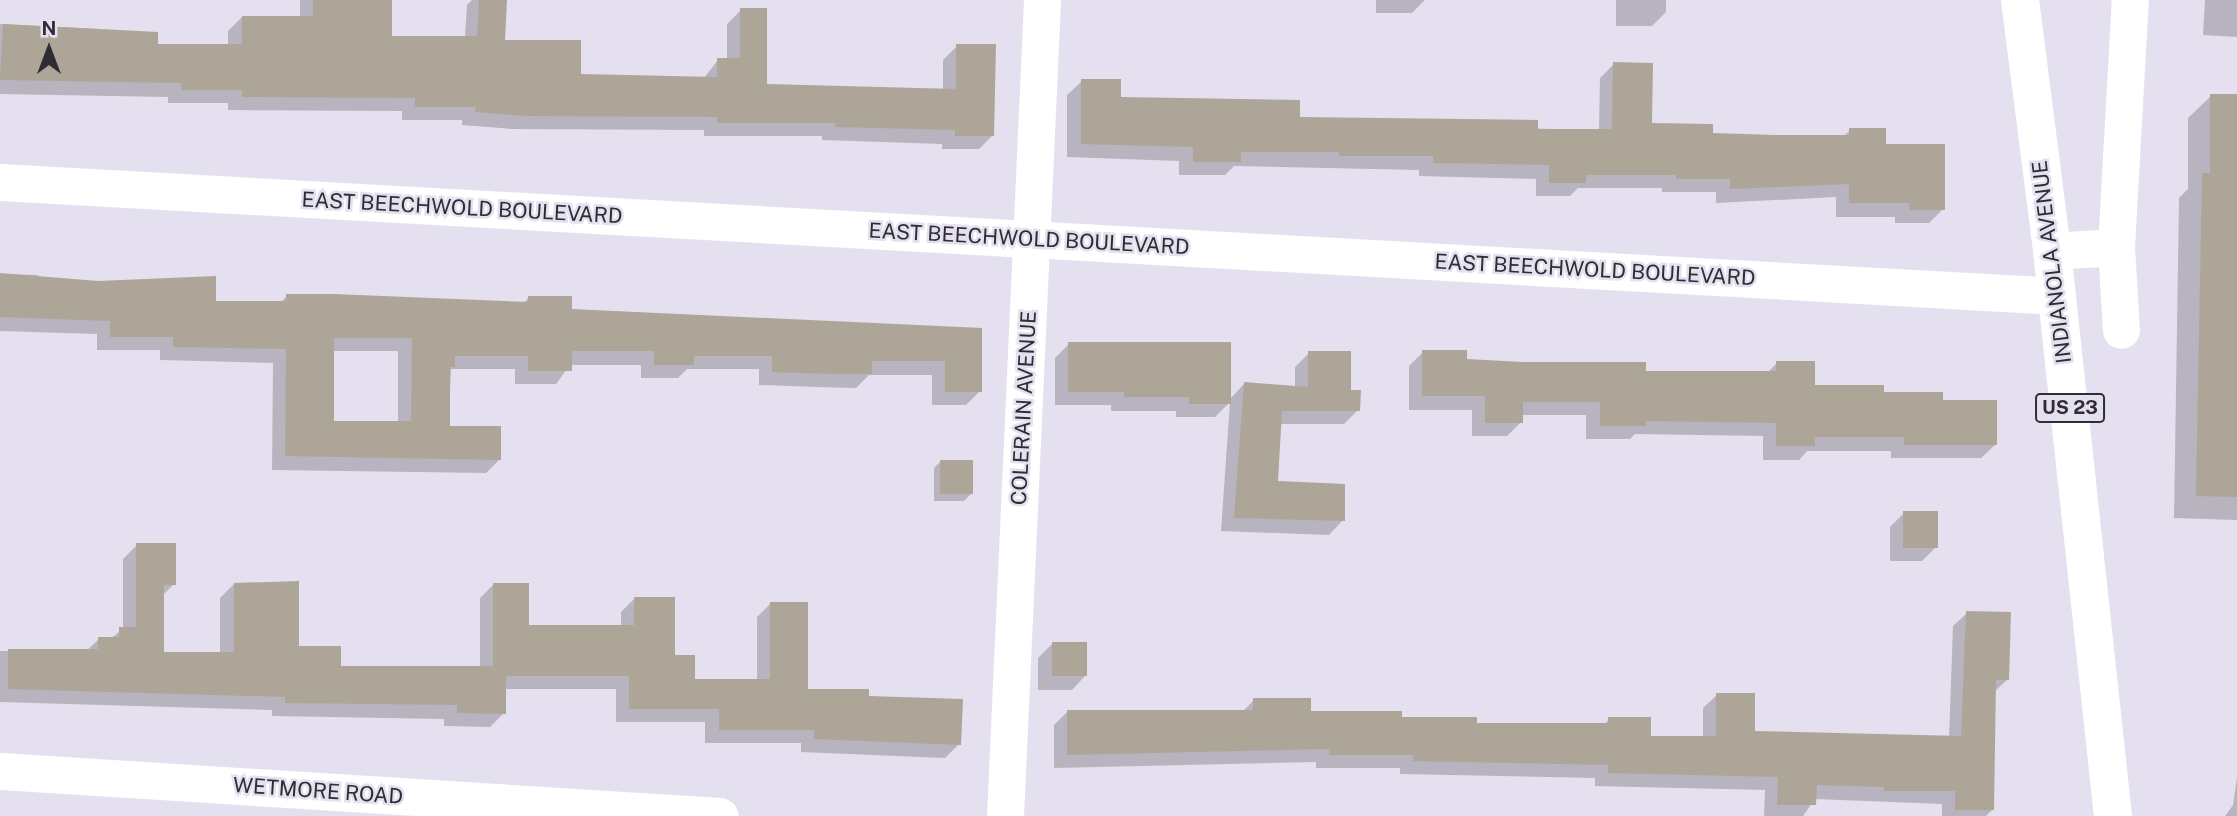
<!DOCTYPE html>
<html>
<head>
<meta charset="utf-8">
<style>
  body { margin:0 }
  #map { position:relative; width:2237px; height:816px; overflow:hidden; background:#e5e0ef; font-family:"Public Sans",sans-serif }
  div>[style] { position:absolute }
  .shadow>* { inset:0; background:#0003 }
  .building>* { inset:0; background:#aea599 }
  .street>* { height:37px; margin:-18.5px; padding:0 18.5px; transform-origin:18.5px; border-radius:18.5px; background:#fff }
  .primary>* { height:38px; margin:-19px; padding:0 19px; transform-origin:19px; border-radius:19px; background:#fff }
  span { translate:-50% -50%; white-space:nowrap; text-align:center; line-height:1.15; -webkit-text-stroke:5px #e5e0ef; paint-order:stroke }
  .shield-label span { padding:2px 5px; background:#e5e0ef; border:2px solid; border-radius:5px; -webkit-text-stroke-width:0 }
  .shield-label { font-size:19px; color:#2f2d33; font-weight:700 }
  .street-label { font-size:21px; color:#2f2d33 }
  .north { position:absolute; left:14px; top:14px; width:70px; height:70px; -webkit-text-stroke:5px #e5e0ef; paint-order:stroke; rotate:0deg; font-size:19px; font-weight:700; line-height:28px; text-align:center; color:#2f2d33 }
  .north::after { content:''; display:block; margin:auto; width:24px; height:32px; background:#2f2d33; clip-path:polygon(50% 0,100% 100%,50% 72%,0 100%) }
</style>
</head>
<body>
<div id="map">
  <div class="shadow">
    <i style="clip-path:polygon(300px 0,390px 0,390px 37px,465px 37px,467px 5px,472px 0,505px 0,503px 42px,579px 75px,704px 78px,718px 60px,727px 60px,727px 24px,741px 10px,765px 86px,943px 90px,943px 60px,957px 46px,993px 135px,979px 149px,942px 149px,942px 144px,822px 140px,822px 136px,704px 136px,704px 130px,512px 129px,462px 125px,462px 120px,402px 120px,402px 111px,228px 110px,228px 103px,168px 103px,168px 97px,0 94px,0 24px,99px 29px,157px 46px,228px 46px,228px 31px,242px 17px,300px 17px)"></i>
    <i style="clip-path:polygon(1376px 0,1425px 0,1412px 13px,1376px 13px)"></i>
    <i style="clip-path:polygon(1616px 0,1666px 0,1666px 12px,1652px 26px,1616px 26px)"></i>
    <i style="clip-path:polygon(2205px 0,2237px 0,2237px 37px,2203px 35px)"></i>
    <i style="clip-path:polygon(1614px 64px,1650px 125px,1711px 135px,1843px 137px,1850px 130px,1884px 146px,1943px 209px,1929px 223px,1895px 223px,1895px 217px,1836px 217px,1836px 197px,1716px 203px,1716px 192px,1662px 192px,1662px 188px,1578px 188px,1570px 196px,1536px 196px,1536px 179px,1419px 176px,1419px 170px,1234px 166px,1225px 175px,1179px 175px,1179px 161px,1067px 157px,1067px 95px,1082px 81px,1119px 98px,1299px 119px,1599px 131px,1600px 78px)"></i>
    <i style="clip-path:polygon(2211px 96px,2237px 96px,2237px 520px,2174px 518px,2179px 198px,2188px 189px,2188px 118px)"></i>
    <i style="clip-path:polygon(evenodd,0 274px,38px 275px,38px 280px,214px 303px,280px 303px,287px 296px,523px 304px,529px 297px,570px 311px,980px 330px,980px 391px,966px 405px,932px 405px,932px 375px,869px 375px,856px 388px,817px 387px,759px 385px,759px 369px,687px 369px,678px 378px,641px 378px,641px 365px,570px 365px,556px 384px,515px 384px,515px 369px,451px 369px,448px 428px,500px 459px,486px 473px,272px 470px,273px 363px,160px 360px,160px 350px,97px 350px,97px 334px,0 331px,0 274px,333px 351px,398px 351px,398px 422px,333px 422px,333px 351px)"></i>
    <i style="clip-path:polygon(1069px 344px,1229px 400px,1244px 384px,1295px 388px,1295px 367px,1309px 353px,1349px 391px,1358px 410px,1344px 424px,1279px 424px,1276px 483px,1343px 520px,1329px 535px,1221px 531px,1230px 402px,1215px 417px,1176px 417px,1176px 411px,1111px 411px,1111px 405px,1055px 405px,1055px 358px)"></i>
    <i style="clip-path:polygon(1423px 352px,1465px 361px,1644px 372px,1768px 372px,1777px 363px,1813px 386px,1942px 402px,1996px 444px,1981px 458px,1891px 458px,1891px 451px,1807px 451px,1799px 460px,1763px 460px,1763px 436px,1635px 434px,1630px 439px,1586px 439px,1586px 415px,1521px 415px,1521px 422px,1507px 436px,1472px 436px,1472px 410px,1409px 410px,1409px 366px)"></i>
    <i style="clip-path:polygon(941px 461px,971px 494px,964px 501px,934px 501px,934px 468px)"></i>
    <i style="clip-path:polygon(1904px 513px,1936px 547px,1922px 561px,1890px 561px,1890px 527px)"></i>
    <i style="clip-path:polygon(137px 545px,174px 584px,163px 595px,163px 653px,220px 653px,220px 598px,234px 584px,297px 648px,340px 668px,480px 667px,480px 598px,494px 584px,528px 627px,621px 627px,621px 612px,635px 598px,693px 681px,757px 681px,757px 617px,771px 603px,807px 690px,867px 697px,959px 744px,945px 758px,801px 752px,801px 743px,705px 743px,705px 722px,616px 722px,616px 689px,504px 689px,504px 713px,490px 727px,444px 726px,444px 719px,272px 716px,272px 710px,0 702px,0 651px,86px 651px,99px 639px,110px 639px,123px 629px,123px 559px)"></i>
    <i style="clip-path:polygon(1967px 613px,2007px 680px,1994px 692px,1992px 810px,1986px 816px,1942px 816px,1942px 804px,1815px 799px,1803px 816px,1764px 816px,1765px 790px,1595px 786px,1595px 778px,1400px 774px,1400px 768px,1316px 768px,1316px 762px,1054px 768px,1054px 725px,1068px 711px,1243px 711px,1254px 700px,1310px 713px,1475px 725px,1604px 725px,1609px 719px,1649px 738px,1703px 738px,1703px 708px,1717px 695px,1753px 733px,1949px 738px,1953px 626px)"></i>
    <i style="clip-path:polygon(1052px 644px,1086px 675px,1072px 690px,1038px 690px,1038px 658px)"></i>
    <i style="clip-path:polygon(2237px 777px,2237px 816px,2225px 816px,2233px 805px)"></i>
  </div>
  <div class="building">
    <i style="clip-path:polygon(313px 0,392px 0,392px 36px,477px 36px,479px 0,507px 0,505px 40px,581px 40px,581px 74px,717px 77px,717px 58px,740px 58px,740px 8px,767px 8px,767px 84px,956px 89px,956px 44px,996px 44px,994px 136px,955px 136px,955px 130px,835px 127px,835px 123px,717px 123px,717px 117px,527px 116px,475px 112px,476px 107px,415px 107px,415px 98px,242px 97px,242px 90px,181px 90px,181px 83px,0 80px,3px 24px,158px 32px,158px 44px,242px 44px,242px 16px,313px 16px)"></i>
    <i style="clip-path:polygon(1613px 62px,1653px 63px,1652px 123px,1713px 124px,1713px 133px,1776px 135px,1849px 135px,1849px 128px,1886px 128px,1886px 144px,1945px 144px,1945px 210px,1909px 210px,1909px 203px,1849px 203px,1849px 184px,1730px 189px,1730px 179px,1676px 179px,1676px 175px,1586px 175px,1586px 183px,1549px 183px,1549px 165px,1433px 163px,1433px 156px,1339px 156px,1339px 152px,1241px 152px,1241px 162px,1193px 162px,1193px 147px,1081px 144px,1081px 79px,1121px 79px,1121px 97px,1300px 100px,1300px 117px,1538px 120px,1538px 129px,1612px 129px)"></i>
    <i style="clip-path:polygon(2210px 94px,2237px 94px,2237px 497px,2196px 496px,2202px 173px,2210px 173px)"></i>
    <i style="clip-path:polygon(evenodd,0 273px,98px 281px,216px 276px,216px 301px,286px 301px,286px 294px,334px 294px,528px 302px,528px 296px,572px 296px,572px 309px,982px 328px,982px 392px,945px 392px,945px 361px,872px 361px,872px 374px,832px 374px,772px 372px,772px 356px,694px 356px,694px 365px,654px 365px,654px 351px,572px 351px,572px 371px,528px 371px,528px 356px,455px 356px,455px 367px,450px 367px,450px 426px,501px 426px,501px 460px,285px 456px,286px 349px,173px 347px,173px 337px,110px 337px,110px 321px,0 317px,0 273px,334px 338px,412px 338px,411px 421px,334px 421px,334px 338px)"></i>
    <i style="clip-path:polygon(1068px 342px,1231px 342px,1231px 404px,1189px 404px,1189px 397px,1124px 397px,1124px 392px,1068px 392px)"></i>
    <i style="clip-path:polygon(1422px 350px,1467px 350px,1467px 359px,1523px 362px,1646px 362px,1646px 371px,1776px 371px,1776px 361px,1815px 361px,1815px 385px,1884px 385px,1884px 392px,1943px 392px,1943px 400px,1997px 400px,1997px 445px,1904px 445px,1904px 437px,1815px 437px,1815px 446px,1776px 446px,1776px 423px,1646px 421px,1646px 426px,1600px 426px,1600px 402px,1523px 402px,1523px 423px,1485px 423px,1485px 396px,1422px 396px)"></i>
    <i style="clip-path:polygon(1308px 351px,1351px 351px,1351px 390px,1361px 390px,1360px 411px,1282px 411px,1278px 481px,1345px 484px,1345px 521px,1234px 518px,1244px 382px,1308px 387px)"></i>
    <i style="clip-path:polygon(940px 460px,973px 460px,973px 494px,940px 494px)"></i>
    <i style="clip-path:polygon(1903px 511px,1938px 511px,1938px 548px,1903px 548px)"></i>
    <i style="clip-path:polygon(136px 543px,176px 543px,176px 585px,164px 585px,164px 652px,234px 652px,234px 583px,299px 581px,299px 646px,341px 646px,341px 666px,493px 666px,493px 583px,529px 583px,529px 625px,634px 625px,634px 597px,675px 597px,675px 655px,695px 655px,695px 679px,770px 679px,770px 602px,808px 602px,808px 689px,869px 689px,869px 696px,963px 699px,961px 745px,814px 739px,814px 730px,719px 730px,719px 709px,629px 709px,629px 676px,506px 676px,506px 714px,457px 713px,457px 705px,285px 703px,285px 697px,8px 689px,8px 649px,98px 649px,98px 637px,119px 637px,119px 627px,136px 627px)"></i>
    <i style="clip-path:polygon(1966px 611px,2011px 612px,2009px 680px,1996px 680px,1994px 810px,1955px 810px,1955px 791px,1884px 791px,1884px 787px,1817px 785px,1816px 805px,1777px 805px,1778px 777px,1608px 773px,1608px 765px,1413px 761px,1413px 755px,1329px 755px,1329px 749px,1067px 755px,1067px 710px,1253px 710px,1253px 698px,1311px 698px,1311px 711px,1402px 711px,1402px 717px,1477px 717px,1477px 723px,1608px 723px,1608px 717px,1651px 717px,1651px 736px,1716px 736px,1716px 693px,1755px 693px,1755px 731px,1961px 736px)"></i>
    <i style="clip-path:polygon(1052px 642px,1087px 642px,1087px 676px,1052px 676px)"></i>
  </div>
  <div class="street">
    <i style="left:0;top:182px;width:2060px;rotate:3.17deg"></i>
    <i style="left:2116px;top:247px;width:83px;rotate:86.6deg"></i>
    <i style="left:2052px;top:251px;width:64px;rotate:-3.6deg"></i>
    <i style="left:2116px;top:247px;width:247px;rotate:-86.8deg"></i>
    <i style="left:0;top:771px;width:721px;rotate:3.58deg"></i>
    <i style="left:1005px;top:816px;width:817px;rotate:-87.4deg"></i>
  </div>
  <div class="primary">
    <i style="left:2020px;top:0;width:253px;rotate:82.7deg"></i>
    <i style="left:2052px;top:251px;width:568px;rotate:83.84deg"></i>
  </div>
  <div class="shield-label">
    <span style="left:2070px;top:408px">US 23</span>
  </div>
  <div class="street-label">
    <span style="left:462px;top:208px;rotate:3deg">EAST BEECHWOLD BOULEVARD</span>
    <span style="left:1029px;top:239px;rotate:3deg">EAST BEECHWOLD BOULEVARD</span>
    <span style="left:2052px;top:262px;rotate:-97deg">INDIANOLA AVENUE</span>
    <span style="left:1595px;top:270px;rotate:3deg">EAST BEECHWOLD BOULEVARD</span>
    <span style="left:1024px;top:408px;rotate:-87deg">COLERAIN AVENUE</span>
    <span style="left:318px;top:791px;rotate:4deg">WETMORE ROAD</span>
  </div>
  <div class="north">N</div>
</div>
</body>
</html>
